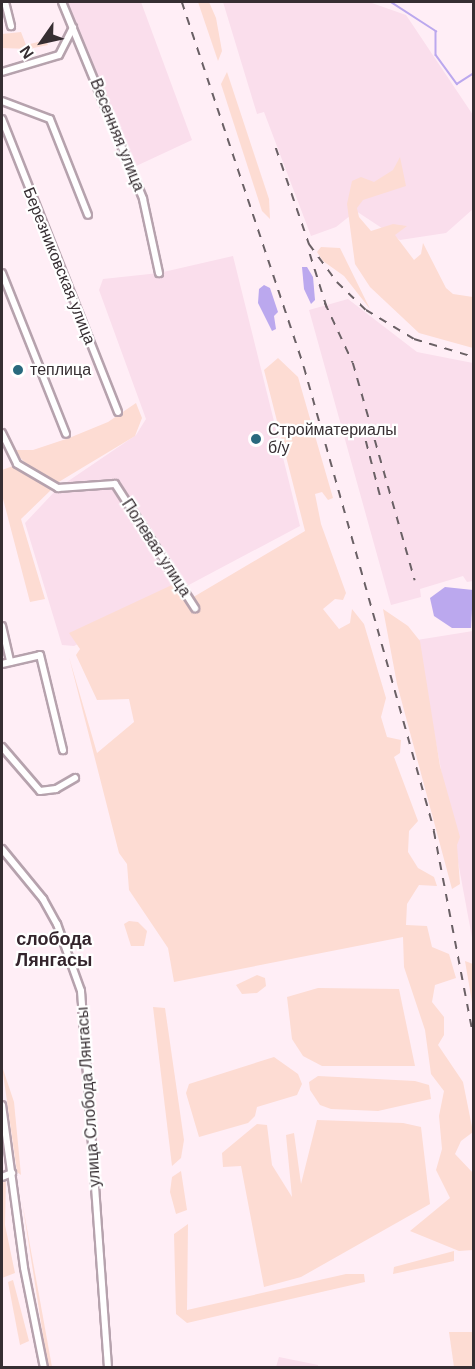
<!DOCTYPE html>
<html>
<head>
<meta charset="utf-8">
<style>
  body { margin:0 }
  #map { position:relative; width:475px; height:1369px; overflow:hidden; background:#ffeef6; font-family:Helvetica,sans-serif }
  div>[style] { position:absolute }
  .built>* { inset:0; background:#fadeec }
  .green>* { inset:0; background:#fddcd3 }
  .water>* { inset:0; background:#bba8ee }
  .stream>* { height:1.5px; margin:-0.75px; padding:0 0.75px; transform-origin:0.75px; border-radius:0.75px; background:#bba8ee }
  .roads { filter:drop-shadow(2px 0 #b6a2ad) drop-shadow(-2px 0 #b6a2ad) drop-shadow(0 2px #b6a2ad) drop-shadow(0 -2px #b6a2ad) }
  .minor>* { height:6px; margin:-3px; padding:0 3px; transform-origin:3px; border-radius:3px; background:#fff }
  .rail>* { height:1.5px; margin-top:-0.75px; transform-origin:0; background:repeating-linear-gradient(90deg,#6a6065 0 8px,transparent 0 16px) }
  .dots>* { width:16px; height:16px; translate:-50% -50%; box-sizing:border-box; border:3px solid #fff; border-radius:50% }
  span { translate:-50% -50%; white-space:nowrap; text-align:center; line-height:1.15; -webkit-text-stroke:4.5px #fff; paint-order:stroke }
  .street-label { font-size:16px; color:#362e32 }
  .poi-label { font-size:16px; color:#362e32 }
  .left { translate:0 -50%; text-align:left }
  .neighbourhood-label { font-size:18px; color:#34242c; font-weight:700 }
  .frame { position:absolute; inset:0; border:3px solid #362e32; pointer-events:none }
  .north { position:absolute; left:12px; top:12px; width:60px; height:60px; -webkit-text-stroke:4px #fff; paint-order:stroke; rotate:236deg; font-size:16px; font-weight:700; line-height:24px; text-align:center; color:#362e32 }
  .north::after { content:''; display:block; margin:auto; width:21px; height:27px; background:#362e32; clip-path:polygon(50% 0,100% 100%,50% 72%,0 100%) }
</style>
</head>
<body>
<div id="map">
  <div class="built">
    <i style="clip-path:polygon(66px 2px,141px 2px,192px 140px,134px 167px)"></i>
    <i style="clip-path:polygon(223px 2px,369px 2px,406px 15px,473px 115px,473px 209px,446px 233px,400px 240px,356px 211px,336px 227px,311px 236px,264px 112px,257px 114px)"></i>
    <i style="clip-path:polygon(233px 256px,300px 526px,74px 646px,62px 645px,25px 523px,58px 488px,136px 435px,146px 419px,99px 290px,103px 279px,159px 273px)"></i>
    <i style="clip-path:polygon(348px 299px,417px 352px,473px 363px,473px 581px,467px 582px,463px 576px,420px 589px,421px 597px,391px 605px,309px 310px)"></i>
    <i style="clip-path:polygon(473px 631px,473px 943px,417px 640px)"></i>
    <i style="clip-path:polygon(279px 1357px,318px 1365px,318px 1367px,276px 1367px)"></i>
  </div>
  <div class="green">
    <i style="clip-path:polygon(198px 2px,209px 2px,216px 18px,222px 51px,218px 61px)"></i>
    <i style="clip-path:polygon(21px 32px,26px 45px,46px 40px,48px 45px,29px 49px,2px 48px,2px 34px)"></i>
    <i style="clip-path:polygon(227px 72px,269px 199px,270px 219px,262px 211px,221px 84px)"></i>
    <i style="clip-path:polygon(400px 157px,406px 186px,363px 200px,357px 208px,359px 217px,371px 231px,393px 224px,407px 226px,395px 235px,414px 260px,421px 254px,423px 243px,446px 288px,453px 294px,473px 297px,473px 348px,419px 333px,370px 287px,355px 264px,347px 204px,352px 181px,361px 177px,374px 182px,393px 170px)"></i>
    <i style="clip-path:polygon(321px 247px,340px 248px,370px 309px,344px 276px,323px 261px,317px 252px)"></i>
    <i style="clip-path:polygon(278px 358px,298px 377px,333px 498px,328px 500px,322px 492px,315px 494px,321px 524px,346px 593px,343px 600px,335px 599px,323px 609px,339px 629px,350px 623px,352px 609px,364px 624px,386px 698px,381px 717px,387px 737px,401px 740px,400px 753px,394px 757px,418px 821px,409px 831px,408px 852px,418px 868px,434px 877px,437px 886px,419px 885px,407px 904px,406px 925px,427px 926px,432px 947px,449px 954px,456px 978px,435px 985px,432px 1002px,444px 1017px,444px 1035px,438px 1045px,463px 1082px,473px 1132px,461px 1141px,455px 1154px,473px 1173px,473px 1250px,459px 1251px,410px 1231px,450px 1198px,436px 1170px,442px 1149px,439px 1116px,444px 1091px,431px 1074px,425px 1030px,404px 967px,403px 937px,174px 982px,168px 948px,129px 890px,127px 864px,119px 853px,69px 657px,97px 753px,134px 722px,129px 699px,97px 700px,76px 655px,80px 649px,69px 633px,174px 584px,185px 602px,305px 531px,264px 370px)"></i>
    <i style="clip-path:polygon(136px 403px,142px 418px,135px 436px,57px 483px,31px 469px,13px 450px,33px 450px,69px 438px,108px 422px)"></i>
    <i style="clip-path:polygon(13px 466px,52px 489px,21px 519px,45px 599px,30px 602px,2px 495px,2px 470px)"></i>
    <i style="clip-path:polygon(383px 609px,408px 626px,420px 641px,440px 766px,460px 837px,457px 845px,460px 884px,452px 889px,397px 684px)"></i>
    <i style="clip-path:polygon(129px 921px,138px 922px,147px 931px,144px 946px,131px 946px,124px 924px)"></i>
    <i style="clip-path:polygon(465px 961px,473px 964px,473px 1008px)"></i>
    <i style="clip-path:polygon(257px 975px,265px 978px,266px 986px,257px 993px,242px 994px,236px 985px)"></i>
    <i style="clip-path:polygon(318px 988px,399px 989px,415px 1066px,322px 1066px,303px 1056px,292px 1039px,287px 997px)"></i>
    <i style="clip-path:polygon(153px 1007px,165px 1008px,184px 1140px,181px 1158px,172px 1166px)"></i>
    <i style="clip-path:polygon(274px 1057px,298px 1074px,302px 1084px,297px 1095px,257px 1107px,255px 1116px,248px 1123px,199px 1137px,186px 1093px,189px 1084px)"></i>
    <i style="clip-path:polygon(2px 1066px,14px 1102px,21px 1175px,17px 1172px)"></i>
    <i style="clip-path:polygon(318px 1076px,415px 1081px,429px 1085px,431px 1099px,378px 1111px,331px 1109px,320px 1105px,310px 1090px,309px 1082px)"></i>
    <i style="clip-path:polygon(317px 1120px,403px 1123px,421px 1127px,430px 1204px,301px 1277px,264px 1287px,241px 1166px,223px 1167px,222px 1153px,257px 1124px,267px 1125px,272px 1165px,292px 1197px,286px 1135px,294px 1133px,301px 1184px)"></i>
    <i style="clip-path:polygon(181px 1171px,187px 1210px,176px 1214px,170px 1192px,172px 1177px)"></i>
    <i style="clip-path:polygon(6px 1177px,5px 1225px,15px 1273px,2px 1278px,2px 1179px)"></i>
    <i style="clip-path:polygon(22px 1201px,52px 1367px,48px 1367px)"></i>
    <i style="clip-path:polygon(188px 1224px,187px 1310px,346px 1274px,364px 1274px,365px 1282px,187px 1323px,176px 1314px,174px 1234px)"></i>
    <i style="clip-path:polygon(454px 1251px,454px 1261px,393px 1274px,394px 1267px)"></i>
    <i style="clip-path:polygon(13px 1280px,29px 1341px,20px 1345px,8px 1282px)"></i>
    <i style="clip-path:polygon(449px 1332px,473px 1332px,473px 1367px,454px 1367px)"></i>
  </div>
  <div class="water">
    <i style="clip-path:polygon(302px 267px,307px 267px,313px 277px,315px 300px,311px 304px,304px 289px)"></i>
    <i style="clip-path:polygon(264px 285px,270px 288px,278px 312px,274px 316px,276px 329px,272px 331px,258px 303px,259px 289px)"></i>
    <i style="clip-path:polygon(445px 587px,473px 590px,471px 628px,452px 628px,434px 616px,430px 598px)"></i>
  </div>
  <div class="stream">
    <i style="left:391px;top:2px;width:54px;rotate:32.8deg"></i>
    <i style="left:436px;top:31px;width:24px;rotate:90deg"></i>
    <i style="left:436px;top:55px;width:36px;rotate:54deg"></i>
    <i style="left:457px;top:84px;width:20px;rotate:-33deg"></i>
  </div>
  <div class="roads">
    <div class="minor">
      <i style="left:5px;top:2px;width:25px;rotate:76deg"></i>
      <i style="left:62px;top:2px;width:213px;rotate:67.6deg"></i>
      <i style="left:143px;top:199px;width:76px;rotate:77.8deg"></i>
      <i style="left:2px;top:72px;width:59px;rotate:-16.6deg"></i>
      <i style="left:59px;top:55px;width:31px;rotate:-63deg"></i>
      <i style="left:2px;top:101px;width:51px;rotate:20.6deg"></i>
      <i style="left:50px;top:119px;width:103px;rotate:68.4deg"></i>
      <i style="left:2px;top:119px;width:315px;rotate:68.4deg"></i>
      <i style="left:2px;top:273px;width:173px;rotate:68.3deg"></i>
      <i style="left:2px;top:433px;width:34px;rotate:64deg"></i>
      <i style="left:17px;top:464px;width:48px;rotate:30.3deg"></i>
      <i style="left:58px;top:488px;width:57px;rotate:-4deg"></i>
      <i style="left:115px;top:484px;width:148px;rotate:57.2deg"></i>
      <i style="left:2px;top:626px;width:37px;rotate:77deg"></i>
      <i style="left:2px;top:664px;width:39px;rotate:-13deg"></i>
      <i style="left:40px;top:655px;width:98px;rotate:76.4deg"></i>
      <i style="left:2px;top:747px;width:58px;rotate:49.2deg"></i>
      <i style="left:40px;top:791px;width:16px;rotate:-7deg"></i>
      <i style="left:56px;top:789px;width:22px;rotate:-30deg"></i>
      <i style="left:2px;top:849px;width:65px;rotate:50.6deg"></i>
      <i style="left:43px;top:899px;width:29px;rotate:61deg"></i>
      <i style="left:57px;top:924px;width:71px;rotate:70.3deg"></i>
      <i style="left:81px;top:991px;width:378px;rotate:85.9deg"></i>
      <i style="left:2px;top:1105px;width:164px;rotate:82.3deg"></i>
      <i style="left:24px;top:1268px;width:102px;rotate:78.7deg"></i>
      <i style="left:2px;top:1177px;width:11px;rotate:-22deg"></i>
    </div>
  </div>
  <div class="rail">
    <i style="left:182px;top:2px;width:385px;rotate:71.5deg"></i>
    <i style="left:304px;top:367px;width:482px;rotate:74.3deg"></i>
    <i style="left:434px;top:831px;width:212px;rotate:79.1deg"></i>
    <i style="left:276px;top:148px;width:102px;rotate:71deg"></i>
    <i style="left:309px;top:244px;width:47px;rotate:53.6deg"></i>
    <i style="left:337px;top:282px;width:40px;rotate:44deg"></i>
    <i style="left:366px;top:310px;width:56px;rotate:31.1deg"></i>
    <i style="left:414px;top:339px;width:63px;rotate:16.7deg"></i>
    <i style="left:310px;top:254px;width:60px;rotate:72.5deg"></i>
    <i style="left:325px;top:303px;width:66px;rotate:65deg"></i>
    <i style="left:353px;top:363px;width:226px;rotate:74.1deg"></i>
    <i style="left:366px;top:441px;width:56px;rotate:75.5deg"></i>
  </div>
  <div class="dots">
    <i style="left:18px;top:370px;background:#29697e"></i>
    <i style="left:256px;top:439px;background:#29697e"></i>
  </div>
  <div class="street-label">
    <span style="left:117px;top:135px;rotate:68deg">Весенняя улица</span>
    <span style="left:59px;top:266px;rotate:68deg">Березниковская улица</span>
    <span style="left:156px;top:548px;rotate:57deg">Полевая улица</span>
    <span style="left:89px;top:1097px;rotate:-94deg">улица Слобода Лянгасы</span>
  </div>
  <div class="poi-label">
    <span class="left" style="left:30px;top:370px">теплица</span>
    <span class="left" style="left:268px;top:439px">Стройматериалы<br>б/у</span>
  </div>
  <div class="neighbourhood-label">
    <span style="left:54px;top:950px">слобода<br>Лянгасы</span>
  </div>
  <div class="frame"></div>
  <div class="north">N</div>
</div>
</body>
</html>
